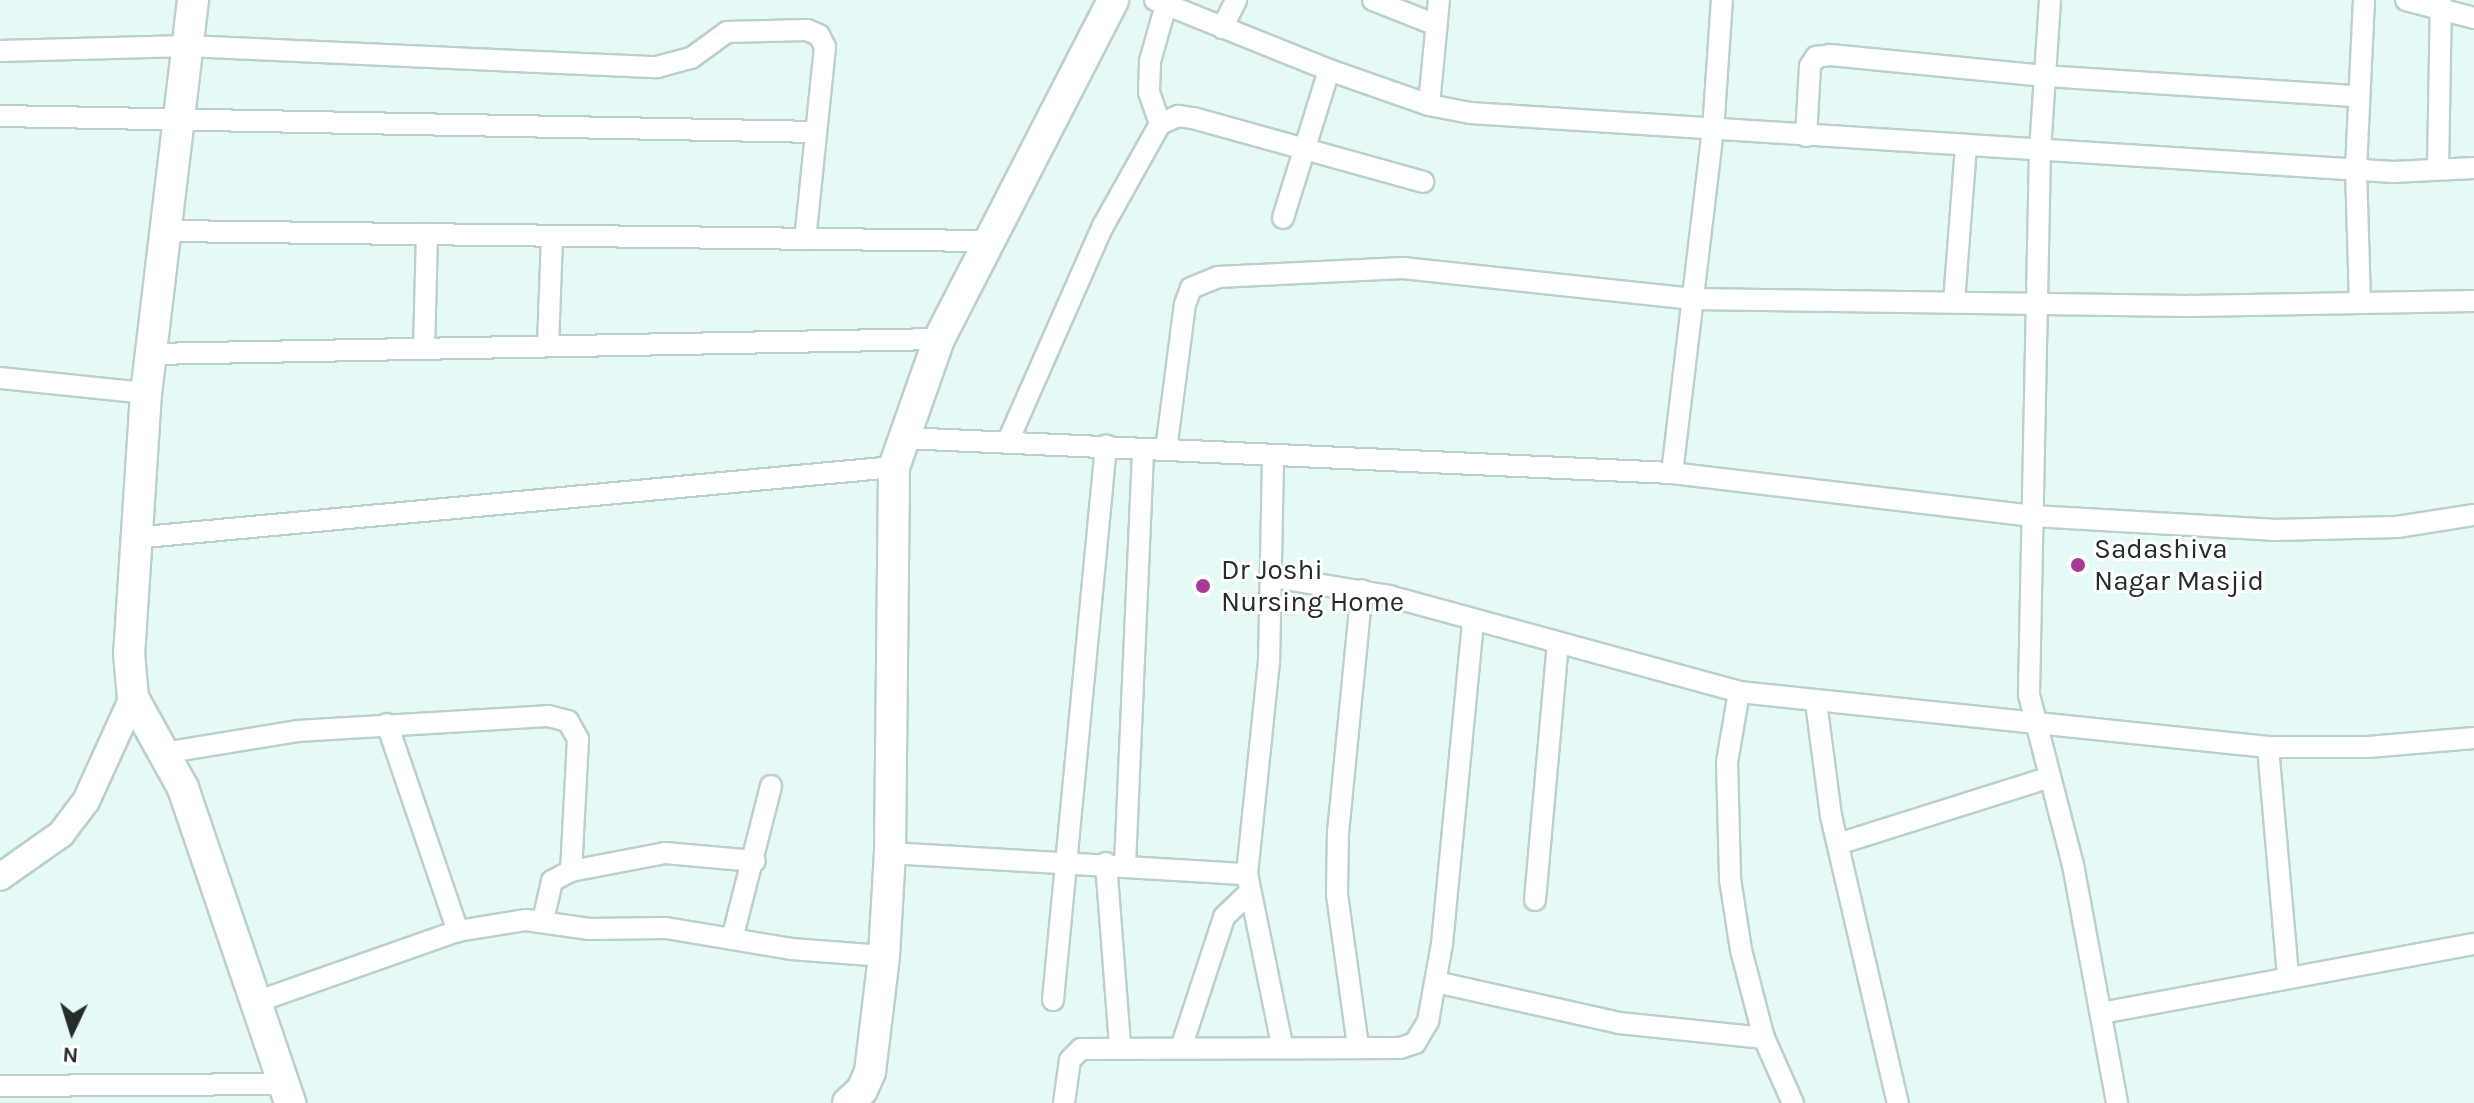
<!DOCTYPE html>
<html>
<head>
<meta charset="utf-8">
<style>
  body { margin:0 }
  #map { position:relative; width:2474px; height:1103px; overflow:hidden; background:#e5faf6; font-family:Karla,sans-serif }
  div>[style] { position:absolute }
  .roads { filter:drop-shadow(2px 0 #bbcfcc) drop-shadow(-2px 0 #bbcfcc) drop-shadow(0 2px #bbcfcc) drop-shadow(0 -2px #bbcfcc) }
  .minor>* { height:20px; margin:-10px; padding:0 10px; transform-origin:10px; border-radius:10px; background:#fff }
  .tertiary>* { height:26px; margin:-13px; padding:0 13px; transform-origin:13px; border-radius:13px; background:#fff }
  .secondary>* { height:30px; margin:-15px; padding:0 15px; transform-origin:15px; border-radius:15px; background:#fff }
  .dots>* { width:22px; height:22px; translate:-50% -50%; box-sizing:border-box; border:4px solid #fff; border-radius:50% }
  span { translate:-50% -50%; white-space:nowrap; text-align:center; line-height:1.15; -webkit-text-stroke:6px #fff; paint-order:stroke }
  .poi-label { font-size:28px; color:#252d2c }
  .left { translate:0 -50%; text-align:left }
  .north { position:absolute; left:32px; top:991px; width:80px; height:80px; -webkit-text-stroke:6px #fff; paint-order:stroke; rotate:184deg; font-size:22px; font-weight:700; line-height:32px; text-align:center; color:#252d2c }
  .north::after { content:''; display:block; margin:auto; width:28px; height:36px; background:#252d2c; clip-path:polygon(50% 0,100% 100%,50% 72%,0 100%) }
</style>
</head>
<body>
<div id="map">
  <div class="roads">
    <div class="minor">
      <i style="left:1155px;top:0;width:188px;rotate:21.9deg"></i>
      <i style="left:1329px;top:70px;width:106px;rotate:19.3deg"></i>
      <i style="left:1429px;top:105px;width:42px;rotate:11deg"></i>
      <i style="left:1470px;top:113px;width:925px;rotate:3.66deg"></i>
      <i style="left:2393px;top:172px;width:81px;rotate:-2.8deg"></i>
      <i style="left:1373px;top:0;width:68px;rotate:21.6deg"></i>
      <i style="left:2050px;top:0;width:150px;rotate:93.8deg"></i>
      <i style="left:2040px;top:150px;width:545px;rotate:91.16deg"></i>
      <i style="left:2029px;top:695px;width:176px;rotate:75.5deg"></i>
      <i style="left:2073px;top:865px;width:242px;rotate:79.5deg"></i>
      <i style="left:2406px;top:0;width:70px;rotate:14.8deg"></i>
      <i style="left:1222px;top:28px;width:31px;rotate:-63deg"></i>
      <i style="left:0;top:51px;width:187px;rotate:-1.5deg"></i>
      <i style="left:187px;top:46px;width:470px;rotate:2.6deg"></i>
      <i style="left:657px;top:67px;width:35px;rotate:-15deg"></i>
      <i style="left:691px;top:58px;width:44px;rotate:-35.8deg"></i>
      <i style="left:727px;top:32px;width:80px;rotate:-1.4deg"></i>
      <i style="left:807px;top:30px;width:13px;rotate:23deg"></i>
      <i style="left:819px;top:35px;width:13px;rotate:63deg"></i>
      <i style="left:825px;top:47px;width:193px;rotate:95.9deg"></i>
      <i style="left:1429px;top:105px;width:105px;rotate:-84.6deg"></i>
      <i style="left:0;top:116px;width:816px;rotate:1.12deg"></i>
      <i style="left:1160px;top:124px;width:34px;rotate:-109deg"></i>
      <i style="left:1149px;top:92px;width:31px;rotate:-88deg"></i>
      <i style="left:1150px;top:61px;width:58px;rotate:-74.1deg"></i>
      <i style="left:1806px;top:136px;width:70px;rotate:-86.7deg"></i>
      <i style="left:1810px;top:66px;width:11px;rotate:-56deg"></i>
      <i style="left:1816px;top:57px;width:14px;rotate:-8deg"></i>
      <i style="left:1830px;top:55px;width:216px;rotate:5.6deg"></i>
      <i style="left:2045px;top:76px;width:314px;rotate:3.7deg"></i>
      <i style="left:2438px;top:169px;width:169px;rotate:-89deg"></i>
      <i style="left:1283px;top:218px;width:155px;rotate:-72.7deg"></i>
      <i style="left:167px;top:231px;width:824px;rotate:0.7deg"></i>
      <i style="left:1954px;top:302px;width:157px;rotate:-85.6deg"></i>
      <i style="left:2360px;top:303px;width:134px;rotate:-91.7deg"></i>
      <i style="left:2356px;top:169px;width:169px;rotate:-87.3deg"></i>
      <i style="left:548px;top:346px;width:110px;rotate:-87.9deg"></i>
      <i style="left:424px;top:349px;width:115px;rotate:-88.5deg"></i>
      <i style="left:151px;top:354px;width:788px;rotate:-1.09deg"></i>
      <i style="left:0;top:378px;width:147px;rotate:5.9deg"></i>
      <i style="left:904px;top:438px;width:769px;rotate:2.61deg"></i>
      <i style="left:1672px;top:473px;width:364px;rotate:6.8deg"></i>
      <i style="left:2033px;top:516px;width:240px;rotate:3.3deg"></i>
      <i style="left:2273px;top:530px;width:124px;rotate:-1.4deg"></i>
      <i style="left:2397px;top:527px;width:78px;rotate:-8.9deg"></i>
      <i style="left:1008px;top:441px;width:235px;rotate:-66.2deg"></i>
      <i style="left:1103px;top:226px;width:117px;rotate:-60.8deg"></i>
      <i style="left:1160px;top:124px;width:20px;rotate:-24deg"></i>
      <i style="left:1178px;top:116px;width:15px;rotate:8deg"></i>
      <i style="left:1193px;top:118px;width:239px;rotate:15.5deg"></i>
      <i style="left:1166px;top:450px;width:147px;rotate:-82.6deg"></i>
      <i style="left:1185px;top:304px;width:17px;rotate:-69deg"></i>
      <i style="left:1191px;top:288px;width:29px;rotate:-22deg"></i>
      <i style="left:1218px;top:277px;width:185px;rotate:-2.8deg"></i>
      <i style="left:1403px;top:268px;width:292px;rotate:6.1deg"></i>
      <i style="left:1693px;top:299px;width:493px;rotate:0.8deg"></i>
      <i style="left:2186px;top:306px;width:288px;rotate:-1deg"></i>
      <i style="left:1273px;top:458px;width:203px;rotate:91.1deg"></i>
      <i style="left:1269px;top:661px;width:214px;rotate:95.9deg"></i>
      <i style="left:1247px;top:874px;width:175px;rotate:78.4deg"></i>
      <i style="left:1672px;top:473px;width:344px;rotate:-83.2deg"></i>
      <i style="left:1713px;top:131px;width:131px;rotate:-86.1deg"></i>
      <i style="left:134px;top:538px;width:763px;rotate:-5.34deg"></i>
      <i style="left:1273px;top:577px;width:118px;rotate:9.3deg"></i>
      <i style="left:1389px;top:596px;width:363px;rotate:15.3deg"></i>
      <i style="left:1739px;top:692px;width:532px;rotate:5.94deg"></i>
      <i style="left:2268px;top:747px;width:100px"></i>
      <i style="left:2368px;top:747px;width:106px;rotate:-4.9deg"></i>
      <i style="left:1739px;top:692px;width:71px;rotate:99.7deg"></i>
      <i style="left:1727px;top:762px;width:117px;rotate:88.5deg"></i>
      <i style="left:1730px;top:879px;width:72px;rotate:81.2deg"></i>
      <i style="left:1741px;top:950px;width:91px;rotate:75.4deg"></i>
      <i style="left:1764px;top:1038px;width:71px;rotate:66deg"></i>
      <i style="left:1816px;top:702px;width:115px;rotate:82.5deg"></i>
      <i style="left:1831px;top:816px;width:295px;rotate:76.9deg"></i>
      <i style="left:387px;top:724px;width:219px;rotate:71.1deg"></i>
      <i style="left:2268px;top:747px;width:231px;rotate:85deg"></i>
      <i style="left:163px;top:753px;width:136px;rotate:-9.3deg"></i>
      <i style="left:297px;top:731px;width:251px;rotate:-3.4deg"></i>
      <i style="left:548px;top:716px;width:21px;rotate:14deg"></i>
      <i style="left:568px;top:721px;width:21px;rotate:61deg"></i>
      <i style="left:578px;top:739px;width:132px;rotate:93deg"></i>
      <i style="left:1838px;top:844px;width:222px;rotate:-17.5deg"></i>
      <i style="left:890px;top:853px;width:358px;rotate:3.4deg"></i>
      <i style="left:1106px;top:863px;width:183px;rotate:85.6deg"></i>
      <i style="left:1125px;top:865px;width:416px;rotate:-87.5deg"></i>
      <i style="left:1535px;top:900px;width:258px;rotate:-84.9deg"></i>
      <i style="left:543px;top:921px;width:41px;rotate:-77.3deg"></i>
      <i style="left:552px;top:881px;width:21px;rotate:-28deg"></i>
      <i style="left:571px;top:871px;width:96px;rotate:-10.8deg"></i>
      <i style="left:665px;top:853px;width:90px;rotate:5.1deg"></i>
      <i style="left:732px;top:939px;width:158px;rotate:-75.7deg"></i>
      <i style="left:1436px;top:982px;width:188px;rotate:12.6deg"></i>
      <i style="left:1619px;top:1023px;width:146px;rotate:5.9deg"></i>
      <i style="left:1053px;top:1000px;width:557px;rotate:-84.54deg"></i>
      <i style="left:256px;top:1002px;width:214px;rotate:-19.4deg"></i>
      <i style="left:458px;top:931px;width:69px;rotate:-9.2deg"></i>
      <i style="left:526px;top:920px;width:64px;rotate:8.1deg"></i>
      <i style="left:589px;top:929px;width:77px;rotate:-0.7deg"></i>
      <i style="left:666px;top:928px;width:127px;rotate:9.5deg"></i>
      <i style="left:791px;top:949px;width:93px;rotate:4.3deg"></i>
      <i style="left:2101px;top:1013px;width:379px;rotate:-10.5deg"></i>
      <i style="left:1182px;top:1045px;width:135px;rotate:-71.8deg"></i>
      <i style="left:1224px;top:917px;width:36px;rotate:-44deg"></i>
      <i style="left:1358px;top:1046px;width:153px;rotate:-97.9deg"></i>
      <i style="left:1337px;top:894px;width:61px;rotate:-89.1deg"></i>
      <i style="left:1338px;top:833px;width:244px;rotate:-84.4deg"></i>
      <i style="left:0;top:1086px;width:284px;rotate:-0.4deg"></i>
      <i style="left:1064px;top:1103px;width:43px;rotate:-82.1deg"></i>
      <i style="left:1070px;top:1060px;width:16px;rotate:-45deg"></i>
      <i style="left:1081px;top:1049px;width:319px;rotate:-0.2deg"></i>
      <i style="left:1400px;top:1048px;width:16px;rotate:-18deg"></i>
      <i style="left:1415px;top:1043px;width:26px;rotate:-59deg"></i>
      <i style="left:1428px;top:1021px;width:78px;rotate:-79.7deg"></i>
      <i style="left:1442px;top:944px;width:325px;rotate:-84.5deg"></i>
    </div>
    <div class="tertiary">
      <i style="left:0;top:877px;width:75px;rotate:-35.2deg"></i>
      <i style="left:61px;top:834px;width:41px;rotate:-52.9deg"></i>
      <i style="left:86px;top:801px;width:113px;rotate:-65.5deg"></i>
    </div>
    <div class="secondary">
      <i style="left:193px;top:0;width:396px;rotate:96.8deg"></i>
      <i style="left:146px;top:393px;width:261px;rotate:93.7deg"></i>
      <i style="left:129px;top:653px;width:45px;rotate:84.9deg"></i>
      <i style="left:133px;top:698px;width:103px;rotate:60.9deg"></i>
      <i style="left:183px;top:788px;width:333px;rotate:71.2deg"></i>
      <i style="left:848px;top:1103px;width:19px;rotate:-43deg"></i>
      <i style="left:862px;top:1090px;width:20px;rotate:-66deg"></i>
      <i style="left:870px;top:1072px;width:117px;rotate:-83.1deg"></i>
      <i style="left:884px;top:956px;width:103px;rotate:-86.7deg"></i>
      <i style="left:890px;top:853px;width:386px;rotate:-89.4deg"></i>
      <i style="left:894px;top:467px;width:136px;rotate:-70.6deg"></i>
      <i style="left:939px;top:339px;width:381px;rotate:-62.8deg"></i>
    </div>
  </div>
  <div class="dots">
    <i style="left:2078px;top:565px;background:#a83996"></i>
    <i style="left:1203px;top:586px;background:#a83996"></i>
  </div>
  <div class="poi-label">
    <span class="left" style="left:2094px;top:565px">Sadashiva<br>Nagar Masjid</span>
    <span class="left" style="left:1221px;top:586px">Dr Joshi<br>Nursing Home</span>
  </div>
  <div class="north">N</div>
</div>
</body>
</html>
